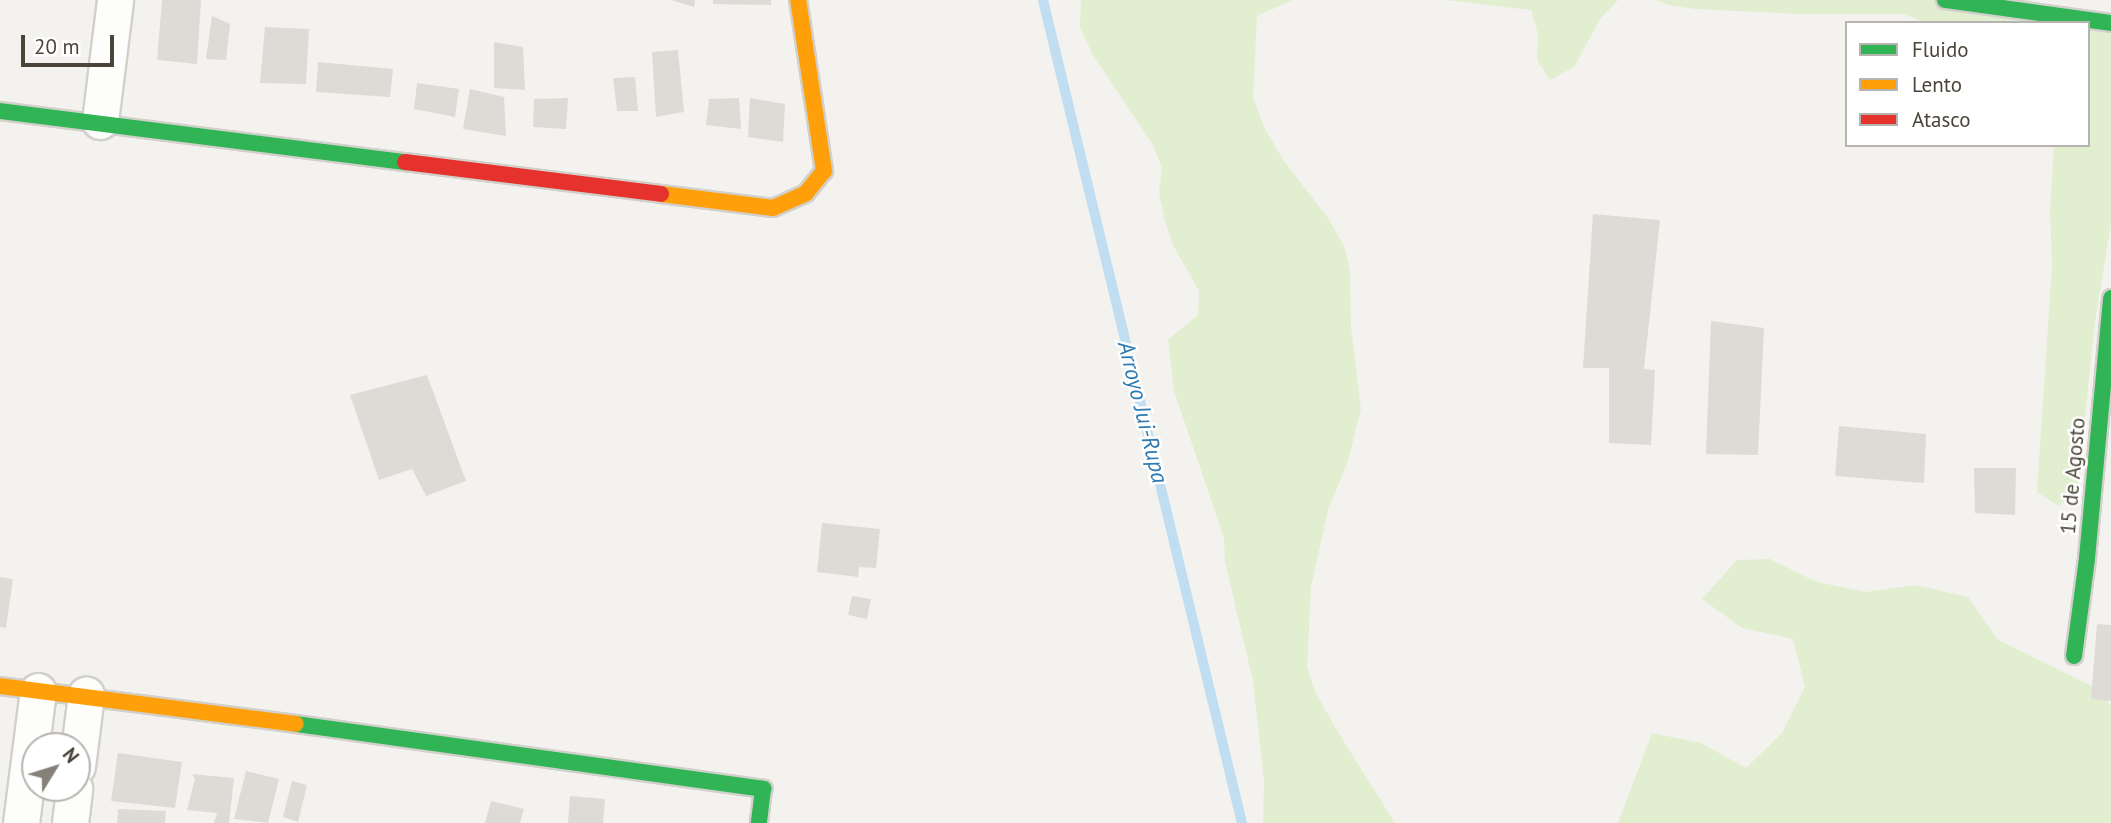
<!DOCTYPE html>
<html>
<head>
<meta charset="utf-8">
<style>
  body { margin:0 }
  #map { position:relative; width:2111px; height:823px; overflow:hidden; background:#f4f2ee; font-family:"PT Sans",sans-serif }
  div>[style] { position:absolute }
  .green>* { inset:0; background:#e1eecf }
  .stream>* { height:10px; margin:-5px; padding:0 5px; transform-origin:5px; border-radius:5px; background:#c0ddf1 }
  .building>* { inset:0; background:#dedbd6 }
  .roads { filter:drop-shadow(2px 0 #d2d0cb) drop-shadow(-2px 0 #d2d0cb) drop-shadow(0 2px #d2d0cb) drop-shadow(0 -2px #d2d0cb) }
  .street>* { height:35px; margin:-17.5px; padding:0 17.5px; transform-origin:17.5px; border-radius:17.5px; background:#fdfdfc }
  .fast>* { height:16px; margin:-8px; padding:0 8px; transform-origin:8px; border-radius:8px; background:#30b455 }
  .slow>* { height:16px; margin:-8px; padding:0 8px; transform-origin:8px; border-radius:8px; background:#ff9f0a }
  .jam>* { height:16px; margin:-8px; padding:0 8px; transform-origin:8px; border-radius:8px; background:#e5322d }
  span { translate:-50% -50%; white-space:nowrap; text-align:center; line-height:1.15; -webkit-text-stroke:5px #fff; paint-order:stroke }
  .street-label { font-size:21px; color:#4b4439 }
  .water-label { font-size:23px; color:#2e7ab2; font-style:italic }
  .legend { position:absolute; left:1845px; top:21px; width:245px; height:126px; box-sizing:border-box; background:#fff; border:2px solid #b7b4b0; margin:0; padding:9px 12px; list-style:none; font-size:21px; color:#4b4439 }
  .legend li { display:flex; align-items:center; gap:14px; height:35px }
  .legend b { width:35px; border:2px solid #b7b4b0 }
  .north { position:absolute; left:21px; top:732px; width:70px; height:70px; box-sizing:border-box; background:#fff; border:2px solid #b7b4b0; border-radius:50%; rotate:52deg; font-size:19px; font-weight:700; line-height:28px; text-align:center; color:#4b4439 }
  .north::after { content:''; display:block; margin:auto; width:24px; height:32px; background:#868178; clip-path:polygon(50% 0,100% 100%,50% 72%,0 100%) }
  .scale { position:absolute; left:21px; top:35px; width:93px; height:32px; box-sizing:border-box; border:4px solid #4b4439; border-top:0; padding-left:9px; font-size:21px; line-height:24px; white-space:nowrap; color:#4b4439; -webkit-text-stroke:5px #fff; paint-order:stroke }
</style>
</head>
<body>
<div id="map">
  <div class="green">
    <i style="clip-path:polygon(1081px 0,1293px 0,1257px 16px,1253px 98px,1265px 129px,1284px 161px,1328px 218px,1345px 248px,1350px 272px,1351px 327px,1361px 409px,1348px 461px,1328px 510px,1311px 587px,1307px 667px,1315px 692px,1341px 737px,1395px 823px,1263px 823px,1264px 781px,1253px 681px,1225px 562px,1224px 538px,1174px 391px,1168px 340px,1198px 315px,1199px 291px,1173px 245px,1165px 221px,1159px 192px,1162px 168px,1153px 145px,1092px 53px,1080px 28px)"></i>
    <i style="clip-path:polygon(1446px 0,1618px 0,1600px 19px,1574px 67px,1550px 80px,1537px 60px,1538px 35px,1531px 10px)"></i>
    <i style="clip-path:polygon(1656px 0,2030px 0,2111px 31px,2111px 223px,2094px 329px,2078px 486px,2059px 506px,2037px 492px,2052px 264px,2050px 212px,2054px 145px,2088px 145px,2088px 23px,1926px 23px,1904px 14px,1800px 14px,1694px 9px,1668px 5px)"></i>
    <i style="clip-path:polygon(1770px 559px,1817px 582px,1866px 592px,1915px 585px,1968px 597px,1998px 640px,2090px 685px,2111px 705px,2111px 823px,1618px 823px,1652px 733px,1701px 743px,1746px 768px,1782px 733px,1805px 687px,1793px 639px,1742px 628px,1702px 599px,1737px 560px)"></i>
  </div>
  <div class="stream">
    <i style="left:1043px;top:0;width:847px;rotate:76.41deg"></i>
  </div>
  <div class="building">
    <i style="clip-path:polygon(162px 0,201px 0,197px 64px,157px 60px)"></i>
    <i style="clip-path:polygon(671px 0,695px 0,694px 7px)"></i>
    <i style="clip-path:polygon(713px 0,771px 0,771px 5px,713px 4px)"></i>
    <i style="clip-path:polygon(212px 16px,230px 24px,226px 60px,206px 59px)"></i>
    <i style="clip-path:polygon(265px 27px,309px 29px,306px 84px,260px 83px)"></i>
    <i style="clip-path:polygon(494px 42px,523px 47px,525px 90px,494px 88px)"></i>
    <i style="clip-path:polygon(678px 50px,684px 112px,656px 117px,652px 52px)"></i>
    <i style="clip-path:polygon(318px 62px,393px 69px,390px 97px,316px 92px)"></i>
    <i style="clip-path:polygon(635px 77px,638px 111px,617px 111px,613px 78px)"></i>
    <i style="clip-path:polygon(417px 83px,459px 89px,455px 117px,414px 109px)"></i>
    <i style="clip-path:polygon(470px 89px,504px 97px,506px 136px,463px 129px)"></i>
    <i style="clip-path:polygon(568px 98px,566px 129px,533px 127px,534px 99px)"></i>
    <i style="clip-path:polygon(739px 98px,741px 129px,706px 125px,709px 99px)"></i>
    <i style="clip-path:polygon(750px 98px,785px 104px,783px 142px,748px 137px)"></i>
    <i style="clip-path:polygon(1593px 214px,1660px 220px,1644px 369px,1655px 370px,1651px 445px,1609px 443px,1609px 368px,1583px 368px)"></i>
    <i style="clip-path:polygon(1711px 321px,1764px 328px,1758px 455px,1706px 454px)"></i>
    <i style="clip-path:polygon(427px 375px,466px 481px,426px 496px,412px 469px,379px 480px,350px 395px)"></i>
    <i style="clip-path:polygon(1839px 426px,1926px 434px,1924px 483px,1835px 476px)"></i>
    <i style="clip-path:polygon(1974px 468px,2016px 468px,2015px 515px,1975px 513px)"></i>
    <i style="clip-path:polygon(822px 523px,880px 529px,876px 568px,859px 567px,858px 577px,817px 572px)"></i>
    <i style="clip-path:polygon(0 577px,13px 579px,6px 628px,0 627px)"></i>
    <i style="clip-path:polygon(852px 596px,871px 599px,867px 619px,848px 615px)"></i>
    <i style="clip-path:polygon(2097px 624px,2111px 625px,2111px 701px,2091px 699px)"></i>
    <i style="clip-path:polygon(118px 753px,182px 762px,175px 808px,111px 801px)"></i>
    <i style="clip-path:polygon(246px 771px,279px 779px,268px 823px,234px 819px)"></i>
    <i style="clip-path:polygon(192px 774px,234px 778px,229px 823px,214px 823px,217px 813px,187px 810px,195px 779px)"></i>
    <i style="clip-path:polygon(292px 781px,307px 785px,298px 822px,283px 817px)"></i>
    <i style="clip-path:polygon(570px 796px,605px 799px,603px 823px,568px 823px)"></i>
    <i style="clip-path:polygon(491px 801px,524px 809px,520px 823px,485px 823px)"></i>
    <i style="clip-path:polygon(118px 809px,166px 811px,165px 823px,117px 823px)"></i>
  </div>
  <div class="roads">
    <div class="street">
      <i style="left:100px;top:121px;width:122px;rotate:-82.9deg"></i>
      <i style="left:77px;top:766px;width:72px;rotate:-82.8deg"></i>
      <i style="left:21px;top:823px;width:133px;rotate:-82.7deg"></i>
      <i style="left:70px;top:823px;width:35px;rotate:-83deg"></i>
    </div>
    <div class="fast">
      <i style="left:1945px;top:0;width:168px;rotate:7.9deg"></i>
      <i style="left:0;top:111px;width:408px;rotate:7.2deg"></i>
      <i style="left:2074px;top:656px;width:99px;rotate:-82.4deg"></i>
      <i style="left:2087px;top:558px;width:261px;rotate:-84.7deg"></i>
      <i style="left:296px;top:724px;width:472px;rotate:7.9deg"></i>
      <i style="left:763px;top:789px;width:34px;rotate:97deg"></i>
    </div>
    <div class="slow">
      <i style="left:661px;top:194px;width:113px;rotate:7.1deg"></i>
      <i style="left:773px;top:208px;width:36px;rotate:-24deg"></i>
      <i style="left:806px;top:193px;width:28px;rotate:-51deg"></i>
      <i style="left:824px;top:171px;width:173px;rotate:-98.6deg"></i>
      <i style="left:0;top:686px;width:298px;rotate:7.3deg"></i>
    </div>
    <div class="jam">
      <i style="left:405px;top:162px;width:258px;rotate:7.1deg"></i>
    </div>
  </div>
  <div class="street-label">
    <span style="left:2073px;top:476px;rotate:-85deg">15 de Agosto</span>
  </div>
  <div class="water-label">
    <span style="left:1143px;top:412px;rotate:76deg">Arroyo Jui-Rupa</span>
  </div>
  <ul class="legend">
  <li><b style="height:9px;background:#30b455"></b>Fluido</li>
  <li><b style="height:9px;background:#ff9f0a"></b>Lento</li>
  <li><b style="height:9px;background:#e5322d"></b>Atasco</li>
  </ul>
  <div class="north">N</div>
  <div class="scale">20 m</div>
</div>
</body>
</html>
